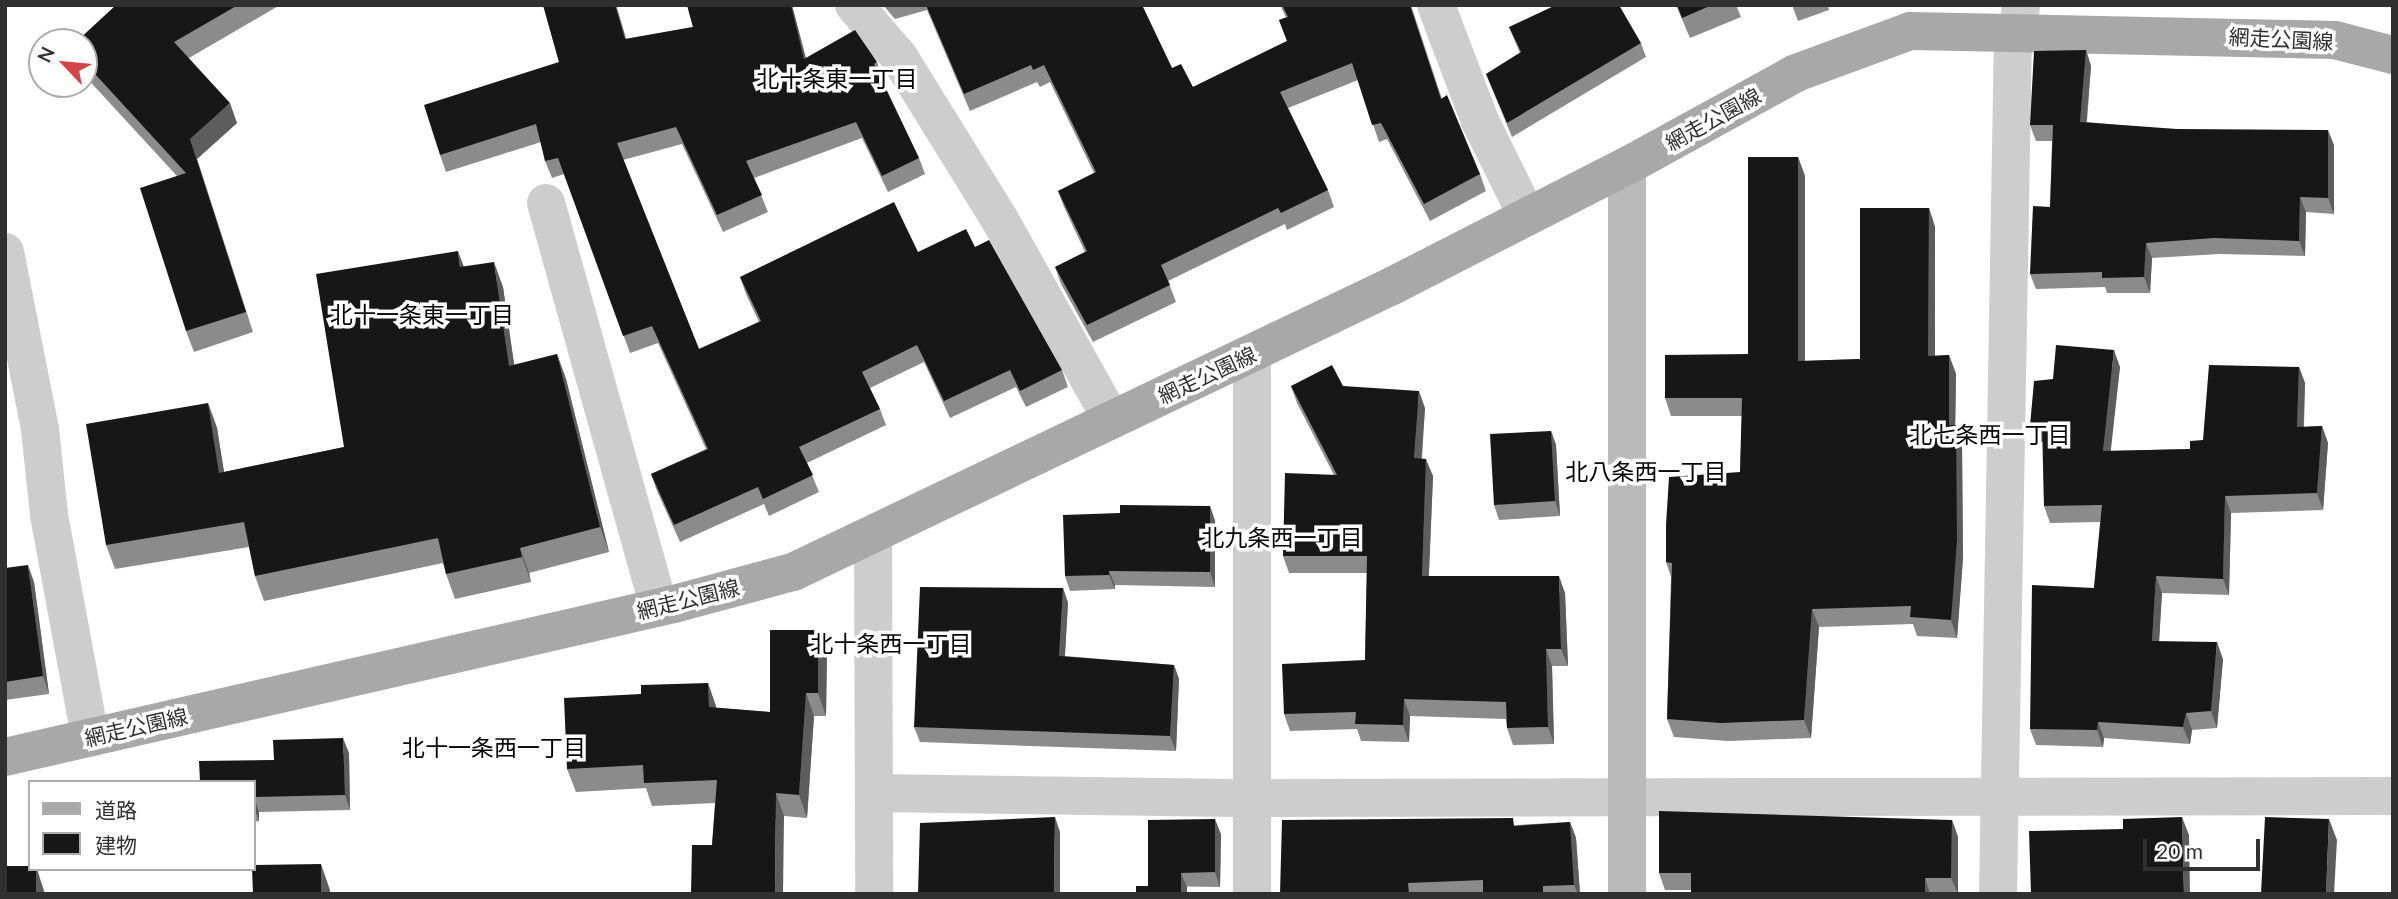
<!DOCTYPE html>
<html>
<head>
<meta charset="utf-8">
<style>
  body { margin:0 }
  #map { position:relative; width:2398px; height:899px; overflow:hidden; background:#fff; font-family:Lato,"Noto Sans JP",sans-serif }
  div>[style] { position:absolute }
  .street>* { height:38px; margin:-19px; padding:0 19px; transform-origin:19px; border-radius:19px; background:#cdcdcd }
  .secondary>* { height:38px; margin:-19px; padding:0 19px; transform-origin:19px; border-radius:19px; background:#bababa }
  .primary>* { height:38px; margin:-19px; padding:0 19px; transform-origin:19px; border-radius:19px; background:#a8a8a8 }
  .wall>* { inset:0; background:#8b8b8b }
  .shaded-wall>* { inset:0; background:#5d5d5d }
  .building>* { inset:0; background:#171717 }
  span { translate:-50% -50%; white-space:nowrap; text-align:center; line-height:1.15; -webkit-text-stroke:7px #fff; paint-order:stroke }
  .street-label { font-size:21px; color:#303030 }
  .neighbourhood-label { font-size:23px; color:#000 }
  .frame { position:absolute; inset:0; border:7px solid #303030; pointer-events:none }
  .legend { position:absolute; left:28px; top:780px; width:228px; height:91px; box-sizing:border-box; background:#fff; border:2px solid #acacac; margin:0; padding:9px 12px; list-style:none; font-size:21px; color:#303030 }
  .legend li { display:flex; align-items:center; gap:14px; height:35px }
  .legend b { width:35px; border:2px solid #acacac }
  .north { position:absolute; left:28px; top:28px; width:70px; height:70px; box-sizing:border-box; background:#fff; border:2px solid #acacac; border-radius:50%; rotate:296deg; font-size:19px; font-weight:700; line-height:28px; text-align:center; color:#303030 }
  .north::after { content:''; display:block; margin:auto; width:24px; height:32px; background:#d44646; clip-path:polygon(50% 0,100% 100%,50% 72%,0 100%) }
  .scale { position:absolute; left:2143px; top:839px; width:117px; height:32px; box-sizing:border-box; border:4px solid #303030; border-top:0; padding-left:9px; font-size:21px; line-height:24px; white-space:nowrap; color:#303030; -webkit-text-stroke:5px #fff; paint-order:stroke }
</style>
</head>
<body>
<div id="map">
  <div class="street">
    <i style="left:854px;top:5px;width:69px;rotate:49.1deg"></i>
    <i style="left:899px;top:57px;width:192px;rotate:58.2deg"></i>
    <i style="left:1000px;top:220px;width:229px;rotate:60.8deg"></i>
    <i style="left:1436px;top:5px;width:124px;rotate:69.2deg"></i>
    <i style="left:1480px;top:121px;width:106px;rotate:63.7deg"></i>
    <i style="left:546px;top:203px;width:420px;rotate:74.4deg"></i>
    <i style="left:5px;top:252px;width:180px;rotate:78.8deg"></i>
    <i style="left:40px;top:429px;width:86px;rotate:84deg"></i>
    <i style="left:49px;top:515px;width:226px;rotate:79.5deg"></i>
    <i style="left:873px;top:537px;width:357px;rotate:89.8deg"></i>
    <i style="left:874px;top:793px;width:377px;rotate:0.8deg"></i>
    <i style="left:1251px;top:798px;width:1142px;rotate:-0.1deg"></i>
    <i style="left:1252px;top:894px;width:540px;rotate:-90deg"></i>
    <i style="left:1998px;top:894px;width:862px;rotate:-89deg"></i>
    <i style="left:2013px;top:32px;width:5px;rotate:-22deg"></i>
    <i style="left:2018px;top:30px;width:25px;rotate:-83deg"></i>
  </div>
  <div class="secondary">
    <i style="left:1627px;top:894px;width:728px;rotate:-90deg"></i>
  </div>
  <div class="primary">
    <i style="left:5px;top:757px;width:686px;rotate:-12.88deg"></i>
    <i style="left:674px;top:604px;width:123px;rotate:-15.1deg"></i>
    <i style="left:793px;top:572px;width:664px;rotate:-25.52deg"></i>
    <i style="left:1392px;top:286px;width:264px;rotate:-27.1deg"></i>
    <i style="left:1627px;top:166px;width:193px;rotate:-28.8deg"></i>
    <i style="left:1796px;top:73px;width:121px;rotate:-20.2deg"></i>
    <i style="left:1910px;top:31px;width:425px;rotate:1.2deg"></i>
    <i style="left:2335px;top:40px;width:60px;rotate:14.5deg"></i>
  </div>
  <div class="wall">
    <i style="clip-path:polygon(116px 5px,280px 5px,189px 58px,237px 123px,197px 159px,253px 332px,194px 352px,186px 331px,177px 176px,84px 75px,84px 42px)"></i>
    <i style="clip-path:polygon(543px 5px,616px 5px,626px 39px,693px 27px,687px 5px,792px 5px,806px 58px,877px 62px,883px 79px,882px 80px,919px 158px,925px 174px,888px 192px,862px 138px,754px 178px,768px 212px,723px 232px,682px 144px,623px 160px,699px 349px,759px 322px,746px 294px,740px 277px,918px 252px,975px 247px,1062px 370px,1068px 387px,1026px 407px,1016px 387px,950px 418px,924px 362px,870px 388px,880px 409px,886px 425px,807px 463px,819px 492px,769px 516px,764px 504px,680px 542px,657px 491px,651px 474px,706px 449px,658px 343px,630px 353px,564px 174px,552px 178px,545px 161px,541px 142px,446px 172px,440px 155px,559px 62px)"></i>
    <i style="clip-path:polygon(883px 5px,1142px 5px,1172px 68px,1193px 87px,1287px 41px,1279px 20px,1286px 17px,1280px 5px,1411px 5px,1442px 99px,1480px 174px,1486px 191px,1430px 221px,1387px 139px,1379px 142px,1358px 80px,1288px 108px,1328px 190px,1334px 207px,1287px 230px,1285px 224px,1168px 281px,1176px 302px,1093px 342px,1061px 284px,1055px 267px,1085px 252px,1064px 207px,1058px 191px,1094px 173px,1050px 82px,1040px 87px,1037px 82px,970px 111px,927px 10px,895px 19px)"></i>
    <i style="clip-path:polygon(1676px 5px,1736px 5px,1741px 17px,1690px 38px)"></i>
    <i style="clip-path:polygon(1792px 5px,1828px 5px,1829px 10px,1798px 21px)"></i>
    <i style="clip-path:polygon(1509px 27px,1641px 43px,1646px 57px,1512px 137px,1486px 74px,1520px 53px)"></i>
    <i style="clip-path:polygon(2086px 50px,2091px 66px,2087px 122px,2334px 145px,2334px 214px,2306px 212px,2305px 256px,2219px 254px,2152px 258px,2150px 293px,2107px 293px,2105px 287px,2036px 289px,2030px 274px,2050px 207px,2052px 141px,2036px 141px,2030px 125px)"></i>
    <i style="clip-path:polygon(1798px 157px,1805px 176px,1805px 361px,1860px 359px,1929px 208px,1935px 227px,1935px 356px,1949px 355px,1956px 374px,1955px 425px,1962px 443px,1963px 558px,1957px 638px,1917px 636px,1913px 624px,1819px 627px,1811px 738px,1728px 741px,1674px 737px,1667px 719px,1671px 577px,1666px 562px,1740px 472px,1742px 416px,1671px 416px,1665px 398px,1748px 354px)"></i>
    <i style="clip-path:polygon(464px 267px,503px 287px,514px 365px,557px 354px,566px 379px,609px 552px,529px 573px,531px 582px,455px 599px,446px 574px,443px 563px,264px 601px,255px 576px,249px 547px,115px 569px,106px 545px,208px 403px,217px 428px,224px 472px,344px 447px)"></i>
    <i style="clip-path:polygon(2120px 367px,2110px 451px,2190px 449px,2203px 440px,2299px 367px,2305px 383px,2304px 427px,2322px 426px,2328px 443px,2323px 510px,2231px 513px,2229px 595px,2162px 593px,2159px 642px,2223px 659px,2217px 728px,2192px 730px,2190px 744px,2104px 738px,2103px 747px,2036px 745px,2030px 729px,2094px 588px,2100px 522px,2050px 523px,2044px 506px,2043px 442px,2036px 442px,2030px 426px,2053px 379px)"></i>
    <i style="clip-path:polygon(1291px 386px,1343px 386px,1425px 408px,1422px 459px,1433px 476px,1429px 576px,1565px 593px,1568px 666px,1552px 666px,1554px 744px,1513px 745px,1507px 728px,1506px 719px,1410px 716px,1409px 742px,1361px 741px,1357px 729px,1290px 731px,1284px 714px,1365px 660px,1367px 573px,1289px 573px,1283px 556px,1334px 475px,1297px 403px)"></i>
    <i style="clip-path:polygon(1551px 431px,1556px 445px,1560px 516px,1499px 520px,1494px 505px)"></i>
    <i style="clip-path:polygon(1210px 506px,1215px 521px,1215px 587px,1115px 585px,1115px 589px,1070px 591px,1065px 576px,1120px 513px)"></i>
    <i style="clip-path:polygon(5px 568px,34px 582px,49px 694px,5px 700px)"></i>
    <i style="clip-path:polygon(1063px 588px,1068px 603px,1065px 656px,1174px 665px,1179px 679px,1176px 751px,920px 742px,914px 727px)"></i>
    <i style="clip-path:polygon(818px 630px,827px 653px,826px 716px,814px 716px,807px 818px,784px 816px,712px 845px,715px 803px,652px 806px,646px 788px,576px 792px,567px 769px,641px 694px,708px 683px,716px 708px,770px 712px)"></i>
    <i style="clip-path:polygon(349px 753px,350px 810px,259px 812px,259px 821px,254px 822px,254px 782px,274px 760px)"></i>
    <i style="clip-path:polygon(1952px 820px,1958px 837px,1958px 894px,1691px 894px,1691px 890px,1665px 890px,1659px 873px)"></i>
    <i style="clip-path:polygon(1570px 822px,1576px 838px,1580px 894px,1280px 894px,1516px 825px)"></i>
    <i style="clip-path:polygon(1221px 834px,1220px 887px,1148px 886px)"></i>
  </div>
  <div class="shaded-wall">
    <i style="clip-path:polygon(615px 5px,616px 5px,631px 56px,625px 39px)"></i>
    <i style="clip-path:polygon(791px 5px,792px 5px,810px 75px,804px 59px)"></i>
    <i style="clip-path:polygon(2086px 50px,2091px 66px,2085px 137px,2080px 122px)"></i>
    <i style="clip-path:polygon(230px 103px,237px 123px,197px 159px,253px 332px,190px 139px)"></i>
    <i style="clip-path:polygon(2328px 130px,2334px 145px,2334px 214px,2328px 198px)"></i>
    <i style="clip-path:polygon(1798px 157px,1805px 176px,1805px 379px,1798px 361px)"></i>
    <i style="clip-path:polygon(2300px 197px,2306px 212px,2305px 256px,2299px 241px)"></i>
    <i style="clip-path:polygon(1929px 208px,1935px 227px,1935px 375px,1928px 356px)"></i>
    <i style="clip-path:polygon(2146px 243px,2152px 258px,2150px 293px,2144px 277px)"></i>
    <i style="clip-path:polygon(458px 251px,467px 275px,460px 267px)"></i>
    <i style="clip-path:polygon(494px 262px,503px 287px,518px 391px,509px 366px)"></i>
    <i style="clip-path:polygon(2114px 350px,2120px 367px,2109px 467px,2103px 451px)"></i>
    <i style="clip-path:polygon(557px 354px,566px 379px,609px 552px,600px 527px)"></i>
    <i style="clip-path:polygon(1949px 355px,1956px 374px,1955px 443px,1949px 425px)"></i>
    <i style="clip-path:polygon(2299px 367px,2305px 383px,2303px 443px,2297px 427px)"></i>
    <i style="clip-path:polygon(1419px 391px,1425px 408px,1420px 475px,1414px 458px)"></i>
    <i style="clip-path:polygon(208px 403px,217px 428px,228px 497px,219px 473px)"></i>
    <i style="clip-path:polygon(1956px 425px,1962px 443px,1963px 558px,1957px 638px,1951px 620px)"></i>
    <i style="clip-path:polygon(2322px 426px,2328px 443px,2323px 510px,2317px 493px)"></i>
    <i style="clip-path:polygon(1551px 431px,1556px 445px,1560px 516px,1555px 501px)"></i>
    <i style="clip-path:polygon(1426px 459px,1433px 476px,1428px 593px,1422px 576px)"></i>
    <i style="clip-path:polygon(2225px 496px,2231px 513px,2229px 595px,2223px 579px)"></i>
    <i style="clip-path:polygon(1210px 506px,1215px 521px,1215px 587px,1210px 572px)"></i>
    <i style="clip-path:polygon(520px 548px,529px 573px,531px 582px,522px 557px)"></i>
    <i style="clip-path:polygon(28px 565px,34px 582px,49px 694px,43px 676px)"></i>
    <i style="clip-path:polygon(1109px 571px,1115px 585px,1115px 589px,1109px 575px)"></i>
    <i style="clip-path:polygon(1559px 576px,1565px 593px,1568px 666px,1561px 649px)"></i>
    <i style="clip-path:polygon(2156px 576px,2162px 593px,2158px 658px,2152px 641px)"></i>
    <i style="clip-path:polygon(1063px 588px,1068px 603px,1064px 670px,1059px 656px)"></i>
    <i style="clip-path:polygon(1812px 609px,1819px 627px,1811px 738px,1804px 720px)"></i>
    <i style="clip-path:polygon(818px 630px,827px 653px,826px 716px,818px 693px)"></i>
    <i style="clip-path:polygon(2217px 642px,2223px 659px,2217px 728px,2211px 711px)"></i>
    <i style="clip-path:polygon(1546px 649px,1552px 666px,1554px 744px,1548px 727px)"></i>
    <i style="clip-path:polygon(1174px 665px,1179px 679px,1176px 751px,1170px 736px)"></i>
    <i style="clip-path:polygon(708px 683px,716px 706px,717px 730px,709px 707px)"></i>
    <i style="clip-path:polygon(806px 693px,814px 716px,807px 818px,799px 795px)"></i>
    <i style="clip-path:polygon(1404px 699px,1410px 716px,1409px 742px,1403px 725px)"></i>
    <i style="clip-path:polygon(2186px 713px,2192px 730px,2190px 744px,2183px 727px)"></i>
    <i style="clip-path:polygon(2098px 722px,2104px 738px,2103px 747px,2097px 730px)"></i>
    <i style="clip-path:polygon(343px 738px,349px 753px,350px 810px,345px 795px)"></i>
    <i style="clip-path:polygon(776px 793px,784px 816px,783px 894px,775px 894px)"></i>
    <i style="clip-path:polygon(254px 797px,259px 812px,259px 821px,254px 807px)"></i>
    <i style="clip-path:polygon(1055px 817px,1060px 832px,1060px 894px,1054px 894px)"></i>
    <i style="clip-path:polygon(2182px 817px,2189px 835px,2190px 894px,2184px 894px)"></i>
    <i style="clip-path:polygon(1215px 819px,1221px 834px,1220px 887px,1215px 872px)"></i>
    <i style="clip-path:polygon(2329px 819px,2337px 840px,2334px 894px,2326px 894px)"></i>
    <i style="clip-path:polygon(1952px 820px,1958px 837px,1958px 894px,1951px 878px)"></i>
    <i style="clip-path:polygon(1570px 822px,1576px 838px,1580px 894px,1578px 894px,1574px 885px)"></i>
    <i style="clip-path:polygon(321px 864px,330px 890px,330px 894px,321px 894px)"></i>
    <i style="clip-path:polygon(36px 869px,37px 869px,45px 894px,36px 894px)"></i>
    <i style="clip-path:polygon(1181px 873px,1187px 887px,1187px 894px,1181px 894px)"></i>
    <i style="clip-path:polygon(1925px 878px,1930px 894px,1925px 894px)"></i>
  </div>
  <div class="building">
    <i style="clip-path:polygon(116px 5px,238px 5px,174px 42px,230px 103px,190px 139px,246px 312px,186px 331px,140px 188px,186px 173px,84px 62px,84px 42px,76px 42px)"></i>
    <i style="clip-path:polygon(543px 5px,615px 5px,625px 39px,693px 27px,687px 5px,791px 5px,804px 59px,855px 30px,877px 62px,874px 64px,919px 158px,882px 176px,856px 122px,746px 161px,762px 195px,717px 215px,676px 127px,617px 143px,699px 349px,761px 321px,740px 277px,894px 202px,918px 252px,966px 229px,975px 247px,989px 240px,1062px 370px,1020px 391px,1010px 370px,944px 401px,917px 345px,862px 372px,880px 409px,799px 447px,813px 475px,763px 499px,758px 487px,674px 525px,651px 474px,708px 449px,652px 326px,623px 336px,558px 158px,545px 161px,536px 124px,440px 155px,424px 105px,559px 62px)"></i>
    <i style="clip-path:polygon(926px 5px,1142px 5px,1172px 68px,1181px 64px,1193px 87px,1287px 41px,1279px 20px,1288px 17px,1282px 5px,1410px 5px,1441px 99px,1447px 95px,1480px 174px,1424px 204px,1381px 123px,1372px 125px,1352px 63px,1280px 92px,1328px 190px,1281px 213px,1278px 208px,1161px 265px,1170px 285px,1087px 325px,1055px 267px,1087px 251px,1058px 191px,1096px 172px,1044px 65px,1033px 70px,1031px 65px,964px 94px)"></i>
    <i style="clip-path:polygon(1556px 5px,1619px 5px,1641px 43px,1507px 123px,1486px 74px,1521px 52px,1509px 27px)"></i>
    <i style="clip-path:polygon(1677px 5px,1712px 5px,1682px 18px)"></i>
    <i style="clip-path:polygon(2086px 50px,2080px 122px,2177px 129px,2328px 130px,2328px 198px,2300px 197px,2299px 241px,2214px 238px,2146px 243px,2144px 277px,2102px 278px,2102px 272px,2030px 274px,2033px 206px,2050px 207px,2053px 125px,2030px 125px,2034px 51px)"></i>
    <i style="clip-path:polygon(1748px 157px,1798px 157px,1798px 361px,1860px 359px,1860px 208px,1929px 208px,1928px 356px,1949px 355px,1949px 425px,1956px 425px,1957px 540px,1951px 620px,1910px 617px,1911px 606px,1812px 609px,1804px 720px,1721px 723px,1667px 719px,1672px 563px,1666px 562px,1666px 525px,1669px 477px,1740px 472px,1742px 398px,1665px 398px,1665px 355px,1748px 354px)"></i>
    <i style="clip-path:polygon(458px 251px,460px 267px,494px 262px,509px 366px,557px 354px,600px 527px,520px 548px,522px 557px,446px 574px,438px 538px,255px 576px,244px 522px,106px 545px,86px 424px,208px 403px,219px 473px,344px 447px,316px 274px)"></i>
    <i style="clip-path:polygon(2056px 345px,2114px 350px,2103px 451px,2190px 449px,2190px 441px,2203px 440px,2209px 365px,2299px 367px,2297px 427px,2322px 426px,2317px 493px,2225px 496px,2223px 579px,2156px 576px,2152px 641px,2217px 642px,2211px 711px,2186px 713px,2183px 727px,2098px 722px,2097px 730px,2030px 729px,2032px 585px,2094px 588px,2102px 505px,2044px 506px,2042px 425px,2030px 426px,2034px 381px,2053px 379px)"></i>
    <i style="clip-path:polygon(1332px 365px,1343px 386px,1419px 391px,1414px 458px,1426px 459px,1422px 576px,1559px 576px,1561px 649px,1546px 649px,1548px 727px,1507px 728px,1506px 702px,1404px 699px,1403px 725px,1355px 724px,1356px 712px,1284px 714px,1282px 664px,1365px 660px,1367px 556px,1283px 556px,1285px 473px,1337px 475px,1291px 386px)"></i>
    <i style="clip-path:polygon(1551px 431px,1555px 501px,1494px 505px,1490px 434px)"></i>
    <i style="clip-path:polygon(1120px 505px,1210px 506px,1210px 572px,1109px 571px,1109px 575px,1065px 576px,1063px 515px,1120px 513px)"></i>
    <i style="clip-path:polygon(28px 565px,43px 676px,5px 682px,5px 568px)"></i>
    <i style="clip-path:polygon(920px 587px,1063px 588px,1059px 656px,1174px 665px,1170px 736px,914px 727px)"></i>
    <i style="clip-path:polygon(770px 630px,818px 630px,818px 693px,806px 693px,799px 795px,776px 793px,775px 894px,691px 894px,692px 845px,712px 845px,717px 780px,644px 783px,643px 765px,567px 769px,564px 698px,641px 694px,641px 685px,708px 683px,709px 707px,770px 712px)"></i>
    <i style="clip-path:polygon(343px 738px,345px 795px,254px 797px,254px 807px,254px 782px,200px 782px,199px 761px,274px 760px,273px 740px)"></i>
    <i style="clip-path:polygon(1659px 811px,1952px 820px,1951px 878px,1925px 878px,1925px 894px,1691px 894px,1691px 873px,1659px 873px)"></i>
    <i style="clip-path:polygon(1055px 817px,1054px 894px,918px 894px,920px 823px)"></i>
    <i style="clip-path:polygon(2182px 817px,2184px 894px,2031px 894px,2029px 831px,2123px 829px,2123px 819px)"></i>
    <i style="clip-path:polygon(2265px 817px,2329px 819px,2326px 894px,2261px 894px)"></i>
    <i style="clip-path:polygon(1513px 818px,1514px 826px,1570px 822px,1574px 885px,1543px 886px,1543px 894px,1483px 894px,1483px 880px,1408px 883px,1409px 893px,1280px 894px,1282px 820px)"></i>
    <i style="clip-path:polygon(1215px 819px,1215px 872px,1181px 873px,1181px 894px,1136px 894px,1136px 886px,1148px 886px,1148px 820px)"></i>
    <i style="clip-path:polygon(321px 864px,321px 894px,253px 894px,252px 869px,254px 869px,254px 865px)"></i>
    <i style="clip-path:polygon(5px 866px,30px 866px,30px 869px,36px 869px,36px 894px,5px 894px)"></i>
  </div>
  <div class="street-label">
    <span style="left:2281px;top:39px;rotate:3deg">網走公園線</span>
    <span style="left:1713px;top:119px;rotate:-29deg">網走公園線</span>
    <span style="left:1207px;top:375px;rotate:-25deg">網走公園線</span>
    <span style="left:688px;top:599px;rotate:-14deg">網走公園線</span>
    <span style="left:136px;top:727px;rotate:-13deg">網走公園線</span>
  </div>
  <div class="neighbourhood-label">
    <span style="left:837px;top:78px">北十条東一丁目</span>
    <span style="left:422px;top:314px">北十一条東一丁目</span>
    <span style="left:1990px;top:434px">北七条西一丁目</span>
    <span style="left:1646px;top:471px">北八条西一丁目</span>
    <span style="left:1282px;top:537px">北九条西一丁目</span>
    <span style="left:891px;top:643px">北十条西一丁目</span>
    <span style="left:494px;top:747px">北十一条西一丁目</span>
  </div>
  <div class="frame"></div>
  <ul class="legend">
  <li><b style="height:9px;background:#a8a8a8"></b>道路</li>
  <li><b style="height:19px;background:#171717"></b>建物</li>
  </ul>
  <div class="north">N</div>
  <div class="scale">20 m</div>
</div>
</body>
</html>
